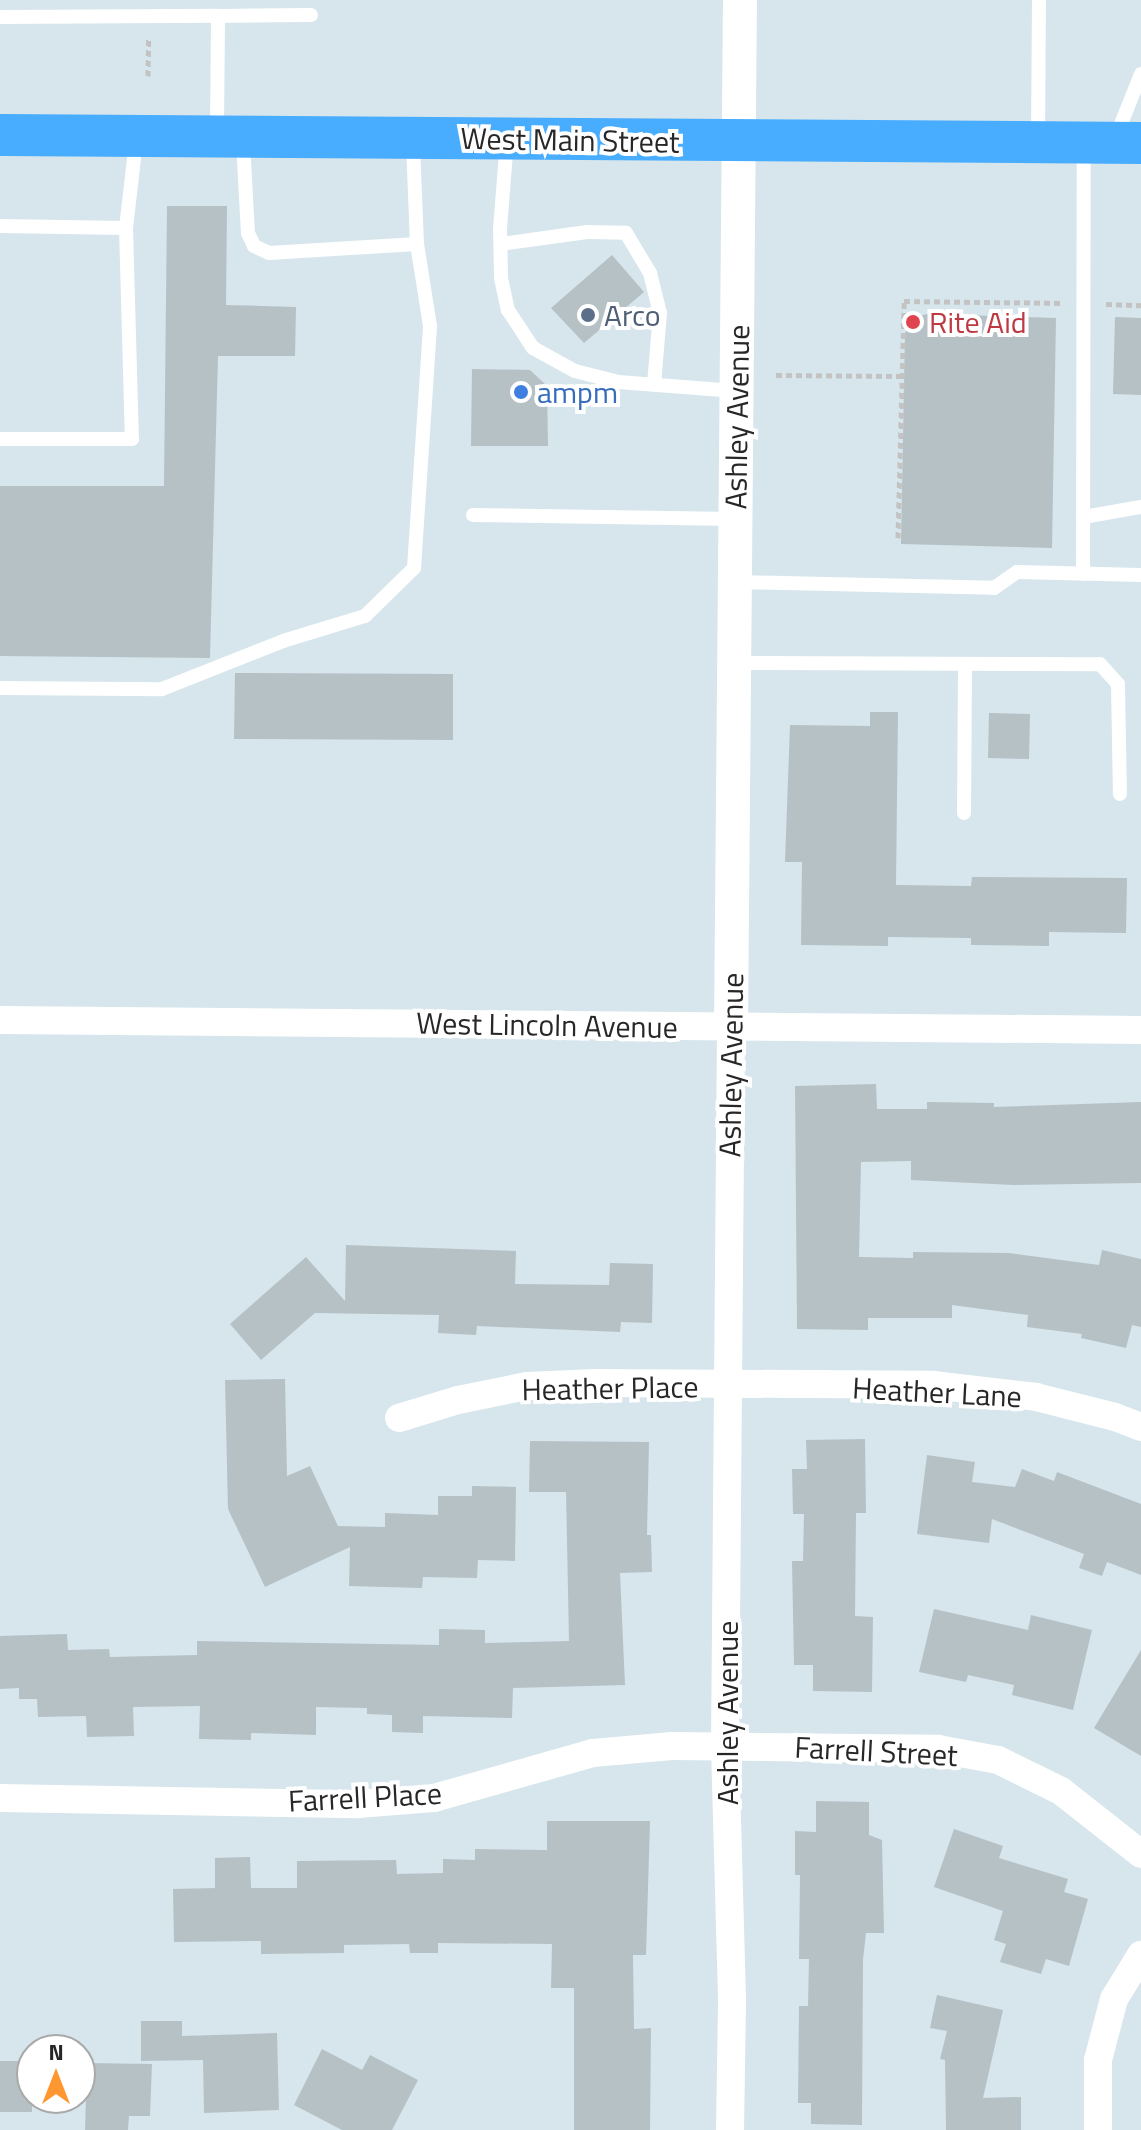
<!DOCTYPE html>
<html>
<head>
<meta charset="utf-8">
<style>
  body { margin:0 }
  #map { position:relative; width:1141px; height:2130px; overflow:hidden; background:#d6e6ec; font-family:"Titillium Web",sans-serif }
  div>[style] { position:absolute }
  .building>* { inset:0; background:#b6c1c6 }
  .path>* { height:5px; margin-top:-2.5px; transform-origin:0; background:repeating-linear-gradient(90deg,#c3c3c3 0 6px,transparent 0 10px) }
  .service>* { height:14px; margin:-7px; padding:0 7px; transform-origin:7px; border-radius:7px; background:#fff }
  .minor>* { height:28px; margin:-14px; padding:0 14px; transform-origin:14px; border-radius:14px; background:#fff }
  .tertiary>* { height:34px; margin:-17px; padding:0 17px; transform-origin:17px; border-radius:17px; background:#fff }
  .primary>* { height:42px; margin:-21px; padding:0 21px; transform-origin:21px; border-radius:21px; background:#48acff }
  .dots>* { width:22px; height:22px; translate:-50% -50%; box-sizing:border-box; border:4px solid #fff; border-radius:50% }
  span { translate:-50% -50%; white-space:nowrap; text-align:center; line-height:1.15; -webkit-text-stroke:8px #fff; paint-order:stroke }
  .street-label { font-size:30px; color:#272727 }
  .service-label { font-size:30px; color:#4e5e75 }
  .left { translate:0 -50%; text-align:left }
  .health-label { font-size:30px; color:#be3a42 }
  .shop-label { font-size:30px; color:#366cbe }
  .north { position:absolute; left:16px; top:2034px; width:80px; height:80px; box-sizing:border-box; background:#fff; border:2px solid #a9a9a9; border-radius:50%; rotate:0deg; font-size:22px; font-weight:700; line-height:32px; text-align:center; color:#272727 }
  .north::after { content:''; display:block; margin:auto; width:28px; height:36px; background:#ff9730; clip-path:polygon(50% 0,100% 100%,50% 72%,0 100%) }
</style>
</head>
<body>
<div id="map">
  <div class="building">
    <i style="clip-path:polygon(167px 206px,227px 206px,226px 305px,296px 307px,295px 356px,218px 356px,210px 658px,0 656px,0 486px,164px 486px)"></i>
    <i style="clip-path:polygon(612px 255px,644px 292px,584px 343px,551px 308px)"></i>
    <i style="clip-path:polygon(927px 314px,1056px 318px,1052px 548px,901px 544px,905px 333px,916px 317px)"></i>
    <i style="clip-path:polygon(1115px 317px,1141px 318px,1141px 395px,1113px 394px)"></i>
    <i style="clip-path:polygon(472px 369px,530px 370px,547px 386px,548px 446px,471px 446px)"></i>
    <i style="clip-path:polygon(235px 673px,453px 674px,453px 740px,234px 739px)"></i>
    <i style="clip-path:polygon(870px 712px,898px 712px,896px 885px,971px 886px,972px 877px,1127px 878px,1126px 933px,1049px 932px,1049px 946px,971px 945px,971px 938px,888px 937px,888px 946px,801px 945px,802px 862px,785px 862px,790px 725px,870px 726px)"></i>
    <i style="clip-path:polygon(989px 713px,1030px 714px,1029px 759px,988px 758px)"></i>
    <i style="clip-path:polygon(876px 1084px,877px 1109px,927px 1109px,927px 1102px,994px 1103px,994px 1107px,1141px 1102px,1141px 1183px,1013px 1185px,911px 1180px,911px 1161px,861px 1162px,859px 1257px,913px 1258px,913px 1252px,1009px 1253px,1099px 1265px,1102px 1250px,1141px 1259px,1141px 1327px,1132px 1325px,1126px 1348px,1081px 1338px,1082px 1334px,1027px 1327px,1028px 1315px,952px 1305px,952px 1318px,868px 1318px,868px 1330px,797px 1329px,795px 1086px)"></i>
    <i style="clip-path:polygon(346px 1245px,516px 1251px,515px 1284px,609px 1285px,610px 1263px,653px 1264px,652px 1323px,621px 1322px,620px 1332px,477px 1326px,476px 1335px,438px 1333px,439px 1315px,315px 1313px,261px 1360px,230px 1324px,306px 1257px,345px 1301px)"></i>
    <i style="clip-path:polygon(285px 1379px,287px 1476px,310px 1466px,338px 1526px,385px 1527px,385px 1513px,438px 1515px,438px 1496px,472px 1496px,472px 1486px,516px 1487px,515px 1561px,478px 1560px,477px 1578px,423px 1577px,422px 1588px,349px 1586px,350px 1547px,265px 1587px,228px 1509px,225px 1380px)"></i>
    <i style="clip-path:polygon(865px 1439px,866px 1513px,856px 1513px,855px 1616px,873px 1617px,872px 1692px,813px 1691px,813px 1665px,794px 1665px,792px 1561px,803px 1561px,804px 1514px,793px 1514px,792px 1469px,807px 1469px,806px 1440px)"></i>
    <i style="clip-path:polygon(530px 1441px,649px 1442px,647px 1535px,651px 1535px,652px 1572px,620px 1573px,625px 1685px,513px 1688px,512px 1718px,423px 1716px,423px 1733px,392px 1732px,392px 1715px,367px 1714px,367px 1708px,316px 1707px,316px 1735px,251px 1733px,251px 1740px,199px 1739px,200px 1706px,133px 1707px,134px 1736px,87px 1737px,86px 1716px,38px 1717px,37px 1699px,19px 1699px,19px 1688px,0 1689px,0 1636px,67px 1634px,68px 1650px,109px 1649px,110px 1657px,197px 1655px,197px 1641px,439px 1645px,439px 1629px,485px 1630px,485px 1643px,569px 1641px,566px 1492px,529px 1492px)"></i>
    <i style="clip-path:polygon(927px 1455px,975px 1462px,972px 1482px,1015px 1487px,1022px 1469px,1054px 1481px,1057px 1472px,1141px 1504px,1141px 1575px,1107px 1562px,1102px 1576px,1079px 1568px,1084px 1554px,992px 1519px,989px 1543px,917px 1534px)"></i>
    <i style="clip-path:polygon(934px 1609px,1028px 1630px,1031px 1615px,1092px 1630px,1073px 1710px,1012px 1695px,1014px 1685px,968px 1675px,966px 1682px,919px 1672px)"></i>
    <i style="clip-path:polygon(1141px 1650px,1141px 1756px,1094px 1728px)"></i>
    <i style="clip-path:polygon(816px 1801px,869px 1802px,869px 1835px,882px 1840px,884px 1933px,866px 1933px,863px 1960px,862px 2125px,811px 2124px,811px 2103px,798px 2103px,799px 2006px,808px 2006px,809px 1959px,799px 1959px,800px 1875px,795px 1875px,795px 1831px,816px 1832px)"></i>
    <i style="clip-path:polygon(547px 1821px,650px 1821px,646px 1955px,633px 1955px,634px 2029px,651px 2028px,650px 2130px,574px 2130px,574px 1988px,551px 1988px,552px 1944px,438px 1943px,438px 1953px,410px 1953px,409px 1944px,344px 1945px,344px 1953px,261px 1954px,261px 1941px,174px 1942px,173px 1889px,215px 1888px,215px 1858px,250px 1857px,251px 1888px,297px 1888px,297px 1861px,396px 1860px,397px 1874px,443px 1873px,443px 1859px,475px 1860px,475px 1849px,547px 1850px)"></i>
    <i style="clip-path:polygon(954px 1829px,1003px 1846px,999px 1858px,1068px 1879px,1064px 1892px,1088px 1899px,1069px 1966px,1046px 1959px,1041px 1974px,1000px 1962px,1006px 1944px,994px 1940px,1003px 1911px,934px 1887px)"></i>
    <i style="clip-path:polygon(937px 1995px,1003px 2010px,983px 2098px,1021px 2097px,1021px 2130px,946px 2130px,945px 2060px,940px 2059px,947px 2031px,930px 2028px)"></i>
    <i style="clip-path:polygon(141px 2021px,182px 2021px,182px 2036px,277px 2033px,279px 2110px,204px 2113px,203px 2060px,141px 2061px)"></i>
    <i style="clip-path:polygon(322px 2049px,362px 2070px,370px 2055px,418px 2080px,392px 2130px,342px 2130px,294px 2105px)"></i>
    <i style="clip-path:polygon(0 2061px,32px 2061px,32px 2112px,0 2112px)"></i>
    <i style="clip-path:polygon(87px 2063px,152px 2064px,150px 2116px,129px 2116px,128px 2130px,85px 2130px)"></i>
  </div>
  <div class="path">
    <i style="left:148px;top:76px;width:39px;rotate:-89deg"></i>
    <i style="left:1106px;top:304px;width:35px;rotate:2deg"></i>
    <i style="left:776px;top:375px;width:126px;rotate:0.5deg"></i>
    <i style="left:898px;top:538px;width:237px;rotate:-88.5deg"></i>
    <i style="left:904px;top:301px;width:160px;rotate:0.7deg"></i>
  </div>
  <div class="service">
    <i style="left:218px;top:16px;width:93px;rotate:-0.6deg"></i>
    <i style="left:0;top:17px;width:218px;rotate:-0.3deg"></i>
    <i style="left:218px;top:16px;width:117px;rotate:90.5deg"></i>
    <i style="left:1115px;top:139px;width:70px;rotate:-68.2deg"></i>
    <i style="left:507px;top:140px;width:89px;rotate:94.5deg"></i>
    <i style="left:500px;top:229px;width:49px;rotate:88.8deg"></i>
    <i style="left:501px;top:278px;width:33px;rotate:78deg"></i>
    <i style="left:508px;top:310px;width:45px;rotate:56.7deg"></i>
    <i style="left:533px;top:348px;width:48px;rotate:28.7deg"></i>
    <i style="left:575px;top:371px;width:44px;rotate:14.3deg"></i>
    <i style="left:618px;top:382px;width:118px;rotate:4.4deg"></i>
    <i style="left:1038px;top:140px;width:140px;rotate:-89.6deg"></i>
    <i style="left:243px;top:142px;width:91px;rotate:86.9deg"></i>
    <i style="left:248px;top:233px;width:14px;rotate:65deg"></i>
    <i style="left:254px;top:246px;width:17px;rotate:25deg"></i>
    <i style="left:269px;top:253px;width:148px;rotate:-3.5deg"></i>
    <i style="left:0;top:226px;width:126px;rotate:0.9deg"></i>
    <i style="left:126px;top:228px;width:211px;rotate:88.4deg"></i>
    <i style="left:132px;top:439px;width:132px;rotate:180deg"></i>
    <i style="left:126px;top:228px;width:88px;rotate:-83.4deg"></i>
    <i style="left:501px;top:244px;width:87px;rotate:-7.9deg"></i>
    <i style="left:587px;top:232px;width:39px;rotate:1deg"></i>
    <i style="left:626px;top:233px;width:47px;rotate:59deg"></i>
    <i style="left:650px;top:273px;width:41px;rotate:76deg"></i>
    <i style="left:660px;top:313px;width:72px;rotate:94.8deg"></i>
    <i style="left:473px;top:515px;width:262px;rotate:0.9deg"></i>
    <i style="left:1083px;top:517px;width:59px;rotate:-9.8deg"></i>
    <i style="left:1083px;top:574px;width:428px;rotate:-89.9deg"></i>
    <i style="left:736px;top:582px;width:258px;rotate:1.3deg"></i>
    <i style="left:994px;top:588px;width:28px;rotate:-35deg"></i>
    <i style="left:1017px;top:572px;width:124px;rotate:1.4deg"></i>
    <i style="left:735px;top:663px;width:365px;rotate:0.2deg"></i>
    <i style="left:1100px;top:664px;width:27px;rotate:48deg"></i>
    <i style="left:1118px;top:684px;width:110px;rotate:89deg"></i>
    <i style="left:0;top:688px;width:162px;rotate:0.4deg"></i>
    <i style="left:162px;top:689px;width:130px;rotate:-21.6deg"></i>
    <i style="left:283px;top:641px;width:86px;rotate:-17deg"></i>
    <i style="left:365px;top:616px;width:69px;rotate:-44.4deg"></i>
    <i style="left:414px;top:568px;width:243px;rotate:-86.2deg"></i>
    <i style="left:430px;top:326px;width:83px;rotate:-99deg"></i>
    <i style="left:417px;top:244px;width:101px;rotate:-92.3deg"></i>
    <i style="left:964px;top:813px;width:149px;rotate:-89.6deg"></i>
  </div>
  <div class="minor">
    <i style="left:0;top:1020px;width:1141px;rotate:0.5deg"></i>
    <i style="left:399px;top:1418px;width:62px;rotate:-17deg"></i>
    <i style="left:458px;top:1400px;width:70px;rotate:-11.5deg"></i>
    <i style="left:527px;top:1386px;width:68px;rotate:-2.5deg"></i>
    <i style="left:595px;top:1383px;width:338px;rotate:0.3deg"></i>
    <i style="left:933px;top:1385px;width:104px;rotate:6.6deg"></i>
    <i style="left:1036px;top:1397px;width:81px;rotate:14.2deg"></i>
    <i style="left:1115px;top:1417px;width:28px;rotate:21deg"></i>
    <i style="left:0;top:1798px;width:358px;rotate:1deg"></i>
    <i style="left:358px;top:1804px;width:76px;rotate:-4.5deg"></i>
    <i style="left:434px;top:1798px;width:165px;rotate:-15.8deg"></i>
    <i style="left:593px;top:1753px;width:79px;rotate:-5.1deg"></i>
    <i style="left:672px;top:1746px;width:266px;rotate:0.6deg"></i>
    <i style="left:938px;top:1749px;width:61px;rotate:10.4deg"></i>
    <i style="left:998px;top:1760px;width:70px;rotate:26.2deg"></i>
    <i style="left:1061px;top:1791px;width:102px;rotate:38.2deg"></i>
    <i style="left:730px;top:2130px;width:132px;rotate:-89.1deg"></i>
    <i style="left:732px;top:1998px;width:252px;rotate:-91.6deg"></i>
    <i style="left:725px;top:1746px;width:719px;rotate:-89.52deg"></i>
    <i style="left:1098px;top:2130px;width:70px;rotate:-90deg"></i>
    <i style="left:1098px;top:2060px;width:63px;rotate:-75.3deg"></i>
    <i style="left:1114px;top:1999px;width:52px;rotate:-58.5deg"></i>
  </div>
  <div class="tertiary">
    <i style="left:731px;top:1027px;width:1027px;rotate:-89.5deg"></i>
  </div>
  <div class="primary">
    <i style="left:0;top:135px;width:1141px;rotate:0.4deg"></i>
  </div>
  <div class="dots">
    <i style="left:588px;top:315px;background:#5c6f8a"></i>
    <i style="left:913px;top:322px;background:#e0444e"></i>
    <i style="left:521px;top:392px;background:#3f7fe0"></i>
  </div>
  <div class="street-label">
    <span style="left:570px;top:140px;rotate:1deg">West Main Street</span>
    <span style="left:737px;top:417px;rotate:-89deg">Ashley Avenue</span>
    <span style="left:547px;top:1025px;rotate:1deg">West Lincoln Avenue</span>
    <span style="left:731px;top:1065px;rotate:-89deg">Ashley Avenue</span>
    <span style="left:610px;top:1388px;rotate:-1deg">Heather Place</span>
    <span style="left:937px;top:1392px;rotate:3deg">Heather Lane</span>
    <span style="left:727px;top:1713px;rotate:-90deg">Ashley Avenue</span>
    <span style="left:876px;top:1751px;rotate:3deg">Farrell Street</span>
    <span style="left:365px;top:1797px;rotate:-3deg">Farrell Place</span>
  </div>
  <div class="service-label">
    <span class="left" style="left:604px;top:315px">Arco</span>
  </div>
  <div class="health-label">
    <span class="left" style="left:929px;top:322px">Rite Aid</span>
  </div>
  <div class="shop-label">
    <span class="left" style="left:537px;top:392px">ampm</span>
  </div>
  <div class="north">N</div>
</div>
</body>
</html>
